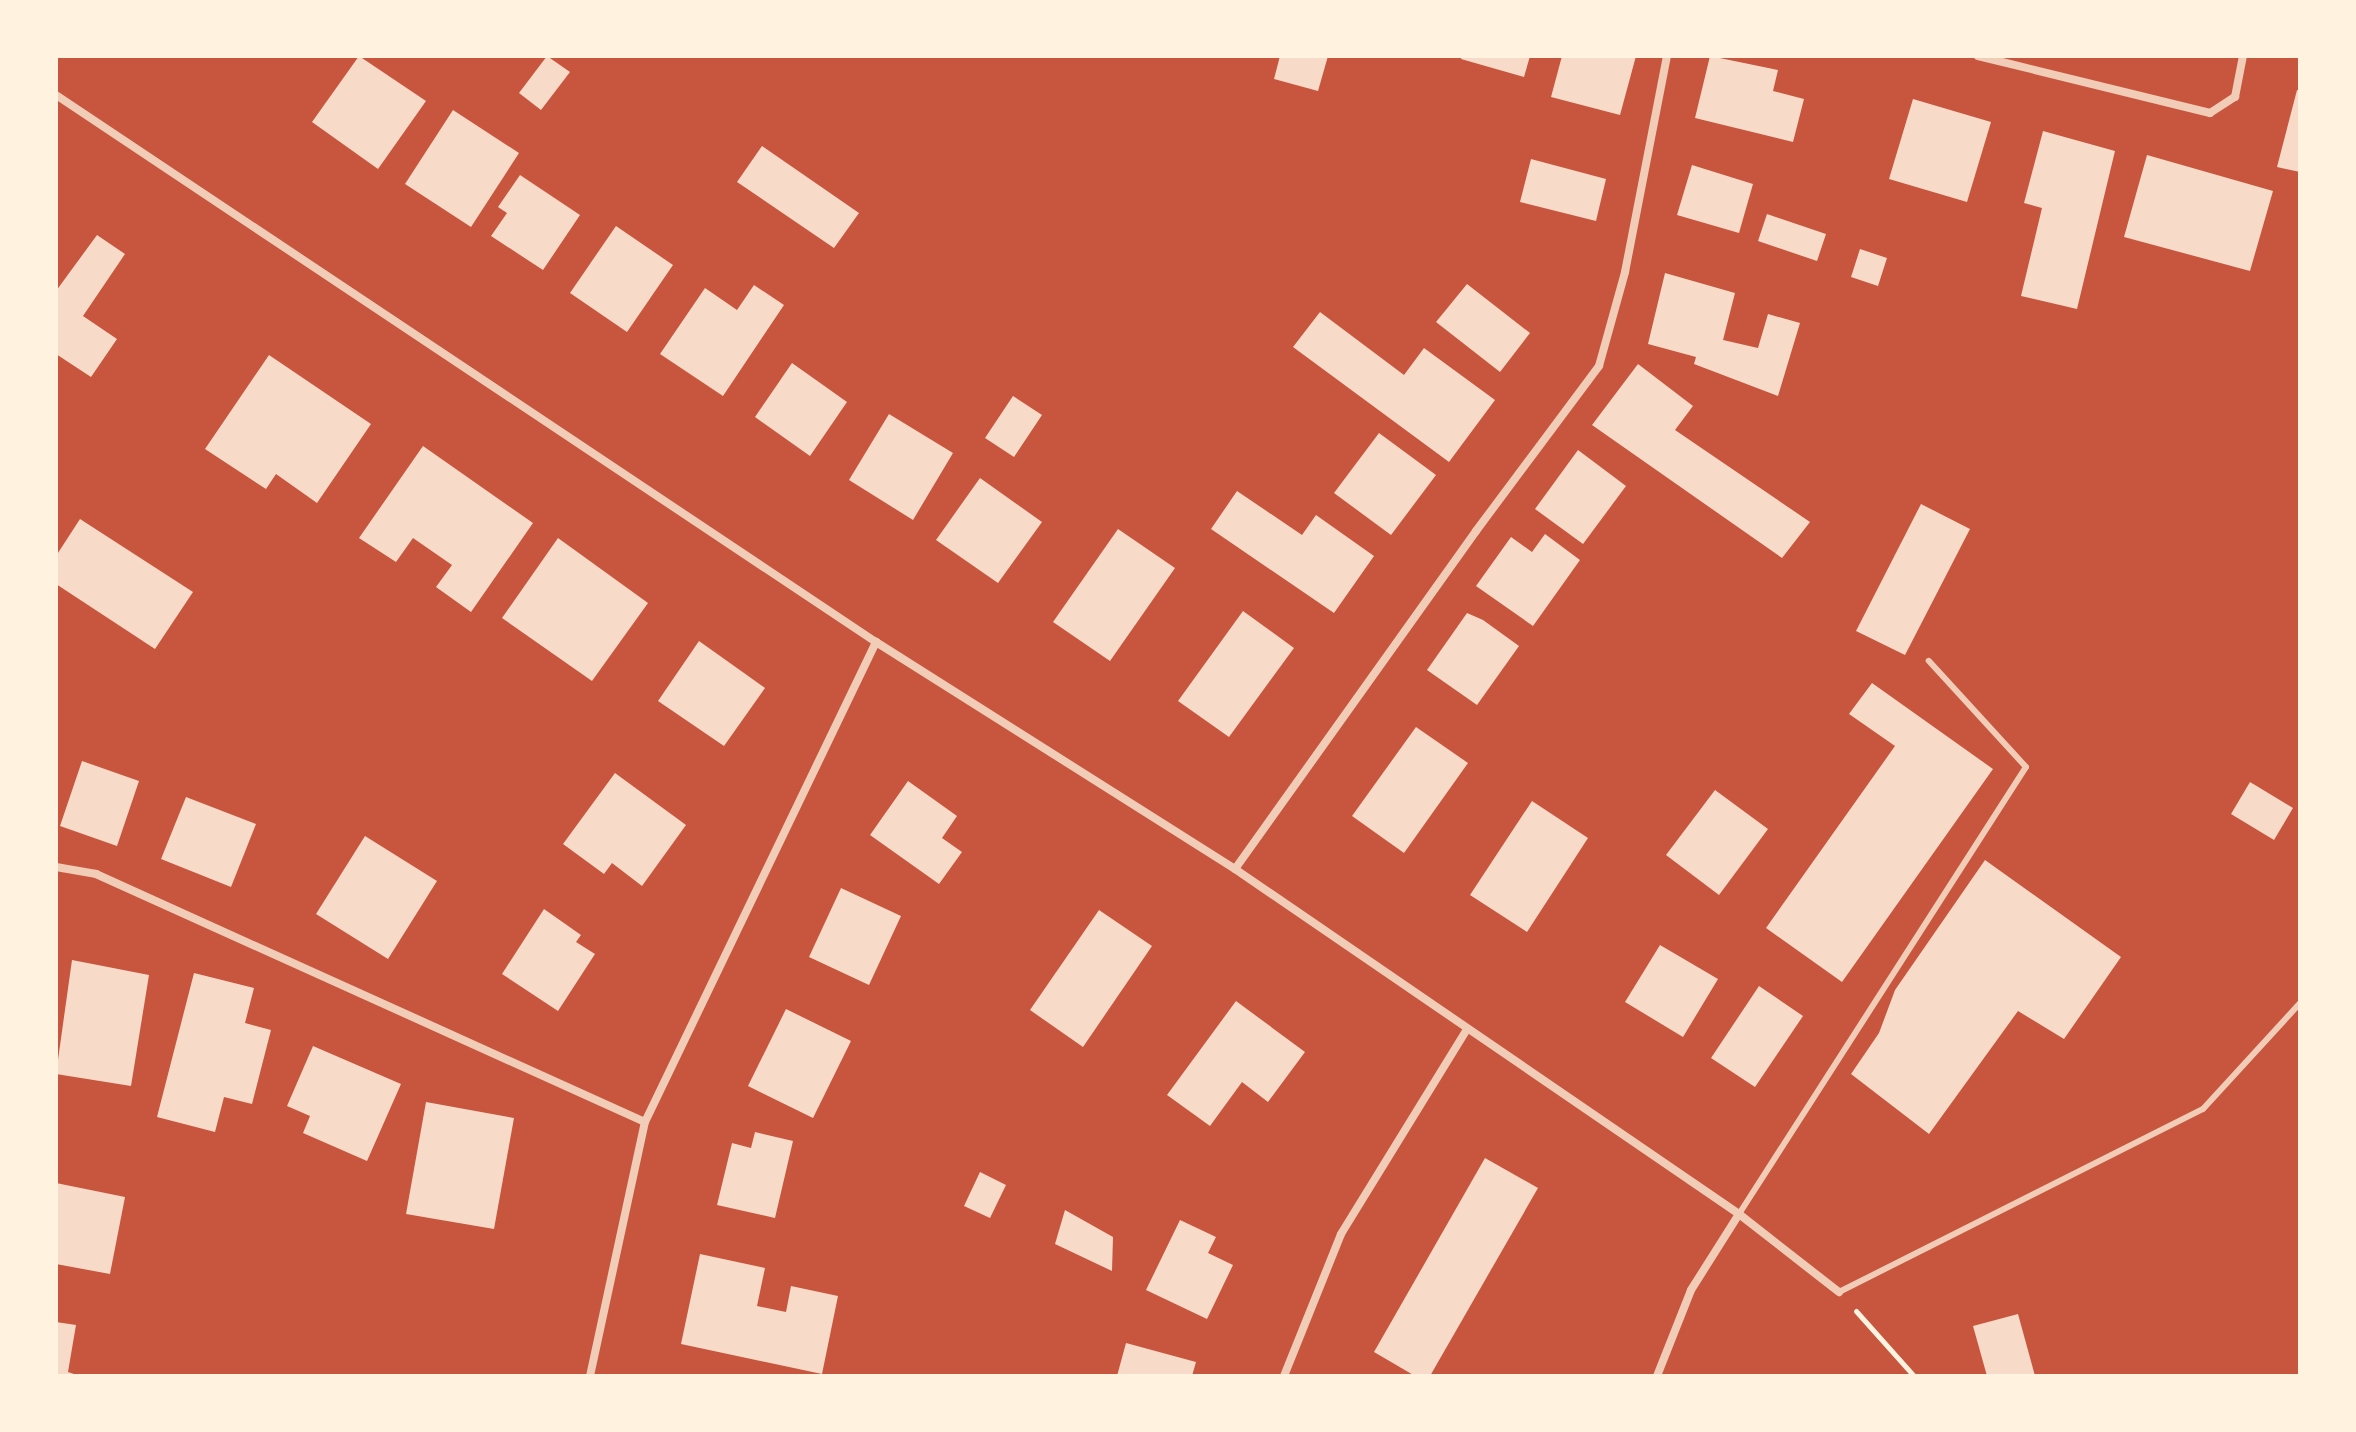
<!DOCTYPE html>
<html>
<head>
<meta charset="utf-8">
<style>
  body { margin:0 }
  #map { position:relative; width:2356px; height:1432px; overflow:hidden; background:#c8553d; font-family:"Public Sans",sans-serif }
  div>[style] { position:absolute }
  .building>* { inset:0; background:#f7dbc8 }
  .path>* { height:5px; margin:-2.5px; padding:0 2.5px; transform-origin:2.5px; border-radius:2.5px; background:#fff3e0 }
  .service>* { height:6px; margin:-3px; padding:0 3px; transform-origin:3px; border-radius:3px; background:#f1ccb7 }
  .minor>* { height:8px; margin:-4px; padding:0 4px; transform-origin:4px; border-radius:4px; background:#f1ccb7 }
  span { translate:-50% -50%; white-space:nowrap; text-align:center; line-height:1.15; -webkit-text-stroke:6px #fff3e0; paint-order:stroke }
  .frame { position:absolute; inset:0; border:58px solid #fff3e0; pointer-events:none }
</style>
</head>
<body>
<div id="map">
  <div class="building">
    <i style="clip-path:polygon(359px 56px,426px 101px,378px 169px,312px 122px)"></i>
    <i style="clip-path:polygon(547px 56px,570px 72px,541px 110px,519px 93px)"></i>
    <i style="clip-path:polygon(1280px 56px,1328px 56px,1318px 91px,1274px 79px)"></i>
    <i style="clip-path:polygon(1462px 56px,1530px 56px,1524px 77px,1461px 59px)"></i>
    <i style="clip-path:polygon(1562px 56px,1636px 56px,1620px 115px,1551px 97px)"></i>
    <i style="clip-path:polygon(1710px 56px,1778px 70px,1773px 91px,1804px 99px,1793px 142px,1695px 118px)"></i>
    <i style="clip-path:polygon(2297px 90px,2300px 91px,2300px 172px,2277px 167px)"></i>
    <i style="clip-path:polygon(1913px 99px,1991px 122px,1967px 202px,1889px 179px)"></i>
    <i style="clip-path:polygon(453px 110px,519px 153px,471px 227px,405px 184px)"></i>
    <i style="clip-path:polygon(2043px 131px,2115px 151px,2077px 309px,2021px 296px,2042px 208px,2024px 203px)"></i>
    <i style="clip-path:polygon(762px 146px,859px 213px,834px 248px,737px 182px)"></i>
    <i style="clip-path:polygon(2147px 155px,2273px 191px,2250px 271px,2124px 237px)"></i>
    <i style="clip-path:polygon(1531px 159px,1606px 179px,1596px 221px,1520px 202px)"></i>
    <i style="clip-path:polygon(1692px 165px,1753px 184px,1739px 233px,1677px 215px)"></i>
    <i style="clip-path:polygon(520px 175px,580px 215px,543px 270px,491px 236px,507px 213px,498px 207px)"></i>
    <i style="clip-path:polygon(1767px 214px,1826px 234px,1817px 261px,1758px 241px)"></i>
    <i style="clip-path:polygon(616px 226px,673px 265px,627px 332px,570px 293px)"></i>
    <i style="clip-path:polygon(97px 235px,125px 254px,83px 316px,117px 339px,91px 377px,56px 354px,56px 291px)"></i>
    <i style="clip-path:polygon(1860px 249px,1887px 258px,1878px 286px,1851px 277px)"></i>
    <i style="clip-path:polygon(1665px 273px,1735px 293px,1723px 340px,1758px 348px,1768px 314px,1800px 323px,1778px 396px,1694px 364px,1696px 357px,1648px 344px)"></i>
    <i style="clip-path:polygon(1467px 284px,1530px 333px,1500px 372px,1436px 322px)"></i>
    <i style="clip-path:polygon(754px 285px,784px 305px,723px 396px,660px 354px,705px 288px,737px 310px)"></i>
    <i style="clip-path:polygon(1320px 312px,1404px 375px,1424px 348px,1495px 400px,1449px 462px,1293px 347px)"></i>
    <i style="clip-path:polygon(269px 355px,371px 424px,317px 503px,276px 474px,266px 489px,205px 449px)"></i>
    <i style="clip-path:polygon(792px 363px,847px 402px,810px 456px,755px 417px)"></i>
    <i style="clip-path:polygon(1638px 364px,1693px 406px,1675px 430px,1810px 522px,1782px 558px,1592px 425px)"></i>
    <i style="clip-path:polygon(1013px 396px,1042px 415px,1014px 457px,985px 438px)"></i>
    <i style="clip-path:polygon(889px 414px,953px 453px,913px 520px,849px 480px)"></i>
    <i style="clip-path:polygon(1379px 433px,1436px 475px,1391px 535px,1334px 493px)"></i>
    <i style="clip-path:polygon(423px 446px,533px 523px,471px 612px,436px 587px,452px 565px,413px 538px,396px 562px,359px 538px)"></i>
    <i style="clip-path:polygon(1578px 450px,1626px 486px,1583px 544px,1535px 509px)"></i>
    <i style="clip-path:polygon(980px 478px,1042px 522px,998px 583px,936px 540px)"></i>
    <i style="clip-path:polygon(1237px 491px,1302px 535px,1316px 515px,1374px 556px,1334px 613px,1211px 529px)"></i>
    <i style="clip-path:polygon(1921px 504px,1970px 529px,1905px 655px,1856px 631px)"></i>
    <i style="clip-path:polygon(80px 519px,193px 592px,155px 649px,56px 584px,56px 556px)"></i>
    <i style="clip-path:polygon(1118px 529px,1175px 568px,1110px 661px,1053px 622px)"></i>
    <i style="clip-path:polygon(1545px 534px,1580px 560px,1533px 626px,1476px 586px,1511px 537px,1532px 552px)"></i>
    <i style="clip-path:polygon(558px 538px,648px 603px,592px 681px,502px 618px)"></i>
    <i style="clip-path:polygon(1243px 611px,1294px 648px,1229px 737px,1178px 701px)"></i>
    <i style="clip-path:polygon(1467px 613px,1483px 620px,1519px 646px,1477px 705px,1427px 670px)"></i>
    <i style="clip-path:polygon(699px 641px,765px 688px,724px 746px,658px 701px)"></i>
    <i style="clip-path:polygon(1872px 683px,1993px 769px,1842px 982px,1766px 928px,1895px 746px,1849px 714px)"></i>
    <i style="clip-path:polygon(1416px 727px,1468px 763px,1404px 853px,1352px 816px)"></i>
    <i style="clip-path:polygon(82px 761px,139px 781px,117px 846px,60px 826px)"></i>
    <i style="clip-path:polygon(615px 773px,686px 825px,642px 886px,612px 863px,604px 874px,563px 844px)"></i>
    <i style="clip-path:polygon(908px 781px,957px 816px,942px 838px,962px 852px,939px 884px,870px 835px)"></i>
    <i style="clip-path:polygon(2250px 782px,2293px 808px,2274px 840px,2231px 814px)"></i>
    <i style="clip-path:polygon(1715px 790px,1768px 829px,1719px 895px,1666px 855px)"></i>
    <i style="clip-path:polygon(186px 797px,256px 824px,231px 887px,161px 859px)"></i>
    <i style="clip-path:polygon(1532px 801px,1588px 838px,1527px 932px,1470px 895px)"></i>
    <i style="clip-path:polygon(365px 836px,437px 881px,388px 959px,316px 914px)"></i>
    <i style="clip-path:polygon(1985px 860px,2121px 957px,2064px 1039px,2018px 1011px,1929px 1134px,1851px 1074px,1879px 1033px,1895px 990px)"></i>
    <i style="clip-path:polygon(841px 888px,901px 916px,869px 985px,809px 957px)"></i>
    <i style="clip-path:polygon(544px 909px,581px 935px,576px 942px,595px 954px,558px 1011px,502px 974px)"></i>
    <i style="clip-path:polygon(1099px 910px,1152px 946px,1083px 1047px,1030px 1010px)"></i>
    <i style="clip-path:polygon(1660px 945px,1718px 979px,1683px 1037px,1625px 1002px)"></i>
    <i style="clip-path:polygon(72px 960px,149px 975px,131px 1086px,56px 1074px)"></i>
    <i style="clip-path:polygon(194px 973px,254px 988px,245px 1023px,271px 1030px,252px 1104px,224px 1097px,215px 1132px,157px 1117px)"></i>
    <i style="clip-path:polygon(1759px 986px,1803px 1016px,1755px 1087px,1711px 1058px)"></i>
    <i style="clip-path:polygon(1236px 1001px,1305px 1052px,1268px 1102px,1242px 1082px,1210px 1126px,1167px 1095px)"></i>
    <i style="clip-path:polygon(786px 1009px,851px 1041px,813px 1118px,748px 1086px)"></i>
    <i style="clip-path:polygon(313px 1046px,401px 1084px,367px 1161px,303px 1133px,310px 1116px,287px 1106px)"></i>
    <i style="clip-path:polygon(426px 1102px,514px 1118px,494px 1229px,406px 1214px)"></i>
    <i style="clip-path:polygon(755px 1132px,793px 1141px,775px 1218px,717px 1205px,732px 1143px,751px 1148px)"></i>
    <i style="clip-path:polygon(1485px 1158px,1538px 1188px,1430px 1376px,1415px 1376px,1374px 1352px)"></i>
    <i style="clip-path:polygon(980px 1172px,1006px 1185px,990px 1218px,964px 1206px)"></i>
    <i style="clip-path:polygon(56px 1183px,125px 1197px,110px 1274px,56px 1264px)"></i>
    <i style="clip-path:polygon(1065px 1210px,1113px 1237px,1112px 1271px,1055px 1244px)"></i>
    <i style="clip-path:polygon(1180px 1220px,1216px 1237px,1208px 1253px,1233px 1265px,1207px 1319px,1146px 1290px)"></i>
    <i style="clip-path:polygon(700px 1254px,765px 1268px,757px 1306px,786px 1312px,791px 1286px,838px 1296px,822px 1374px,681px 1344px)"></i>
    <i style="clip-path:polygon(2018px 1314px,2035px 1376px,1987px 1376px,1973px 1326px)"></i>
    <i style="clip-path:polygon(56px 1322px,76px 1325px,68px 1372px,80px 1376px,56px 1376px)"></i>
    <i style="clip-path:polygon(1126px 1343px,1196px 1362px,1192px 1376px,1117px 1376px)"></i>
  </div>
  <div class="path">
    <i style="left:1856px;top:1311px;width:87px;rotate:48.3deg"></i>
  </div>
  <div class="service">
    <i style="left:1739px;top:1214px;width:531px;rotate:-57.3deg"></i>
    <i style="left:2026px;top:767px;width:144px;rotate:-132.5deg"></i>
    <i style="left:1839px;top:1292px;width:407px;rotate:-26.7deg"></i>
    <i style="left:2203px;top:1109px;width:144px;rotate:-47.5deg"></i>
  </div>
  <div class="minor">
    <i style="left:1978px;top:56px;width:239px;rotate:13.8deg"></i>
    <i style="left:2210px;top:113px;width:30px;rotate:-33deg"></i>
    <i style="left:2235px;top:97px;width:42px;rotate:-79deg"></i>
    <i style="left:56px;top:95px;width:986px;rotate:33.71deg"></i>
    <i style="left:876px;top:642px;width:425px;rotate:32.3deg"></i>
    <i style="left:1235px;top:869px;width:611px;rotate:34.39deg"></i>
    <i style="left:1739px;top:1214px;width:127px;rotate:38deg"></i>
    <i style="left:56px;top:867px;width:41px;rotate:9.9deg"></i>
    <i style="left:96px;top:874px;width:602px;rotate:24.31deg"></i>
    <i style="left:1235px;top:869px;width:415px;rotate:-54.5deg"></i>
    <i style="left:1476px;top:531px;width:206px;rotate:-53.3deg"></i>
    <i style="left:1599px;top:366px;width:98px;rotate:-74.5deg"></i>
    <i style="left:1625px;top:272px;width:220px;rotate:-79deg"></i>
    <i style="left:590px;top:1376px;width:260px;rotate:-77.8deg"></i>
    <i style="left:645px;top:1122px;width:533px;rotate:-64.3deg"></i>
    <i style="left:1284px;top:1376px;width:153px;rotate:-68.1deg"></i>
    <i style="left:1341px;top:1234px;width:241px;rotate:-58.4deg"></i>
    <i style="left:1657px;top:1376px;width:92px;rotate:-68.4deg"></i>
    <i style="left:1691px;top:1290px;width:90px;rotate:-57.7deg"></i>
  </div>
  <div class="frame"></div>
</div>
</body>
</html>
